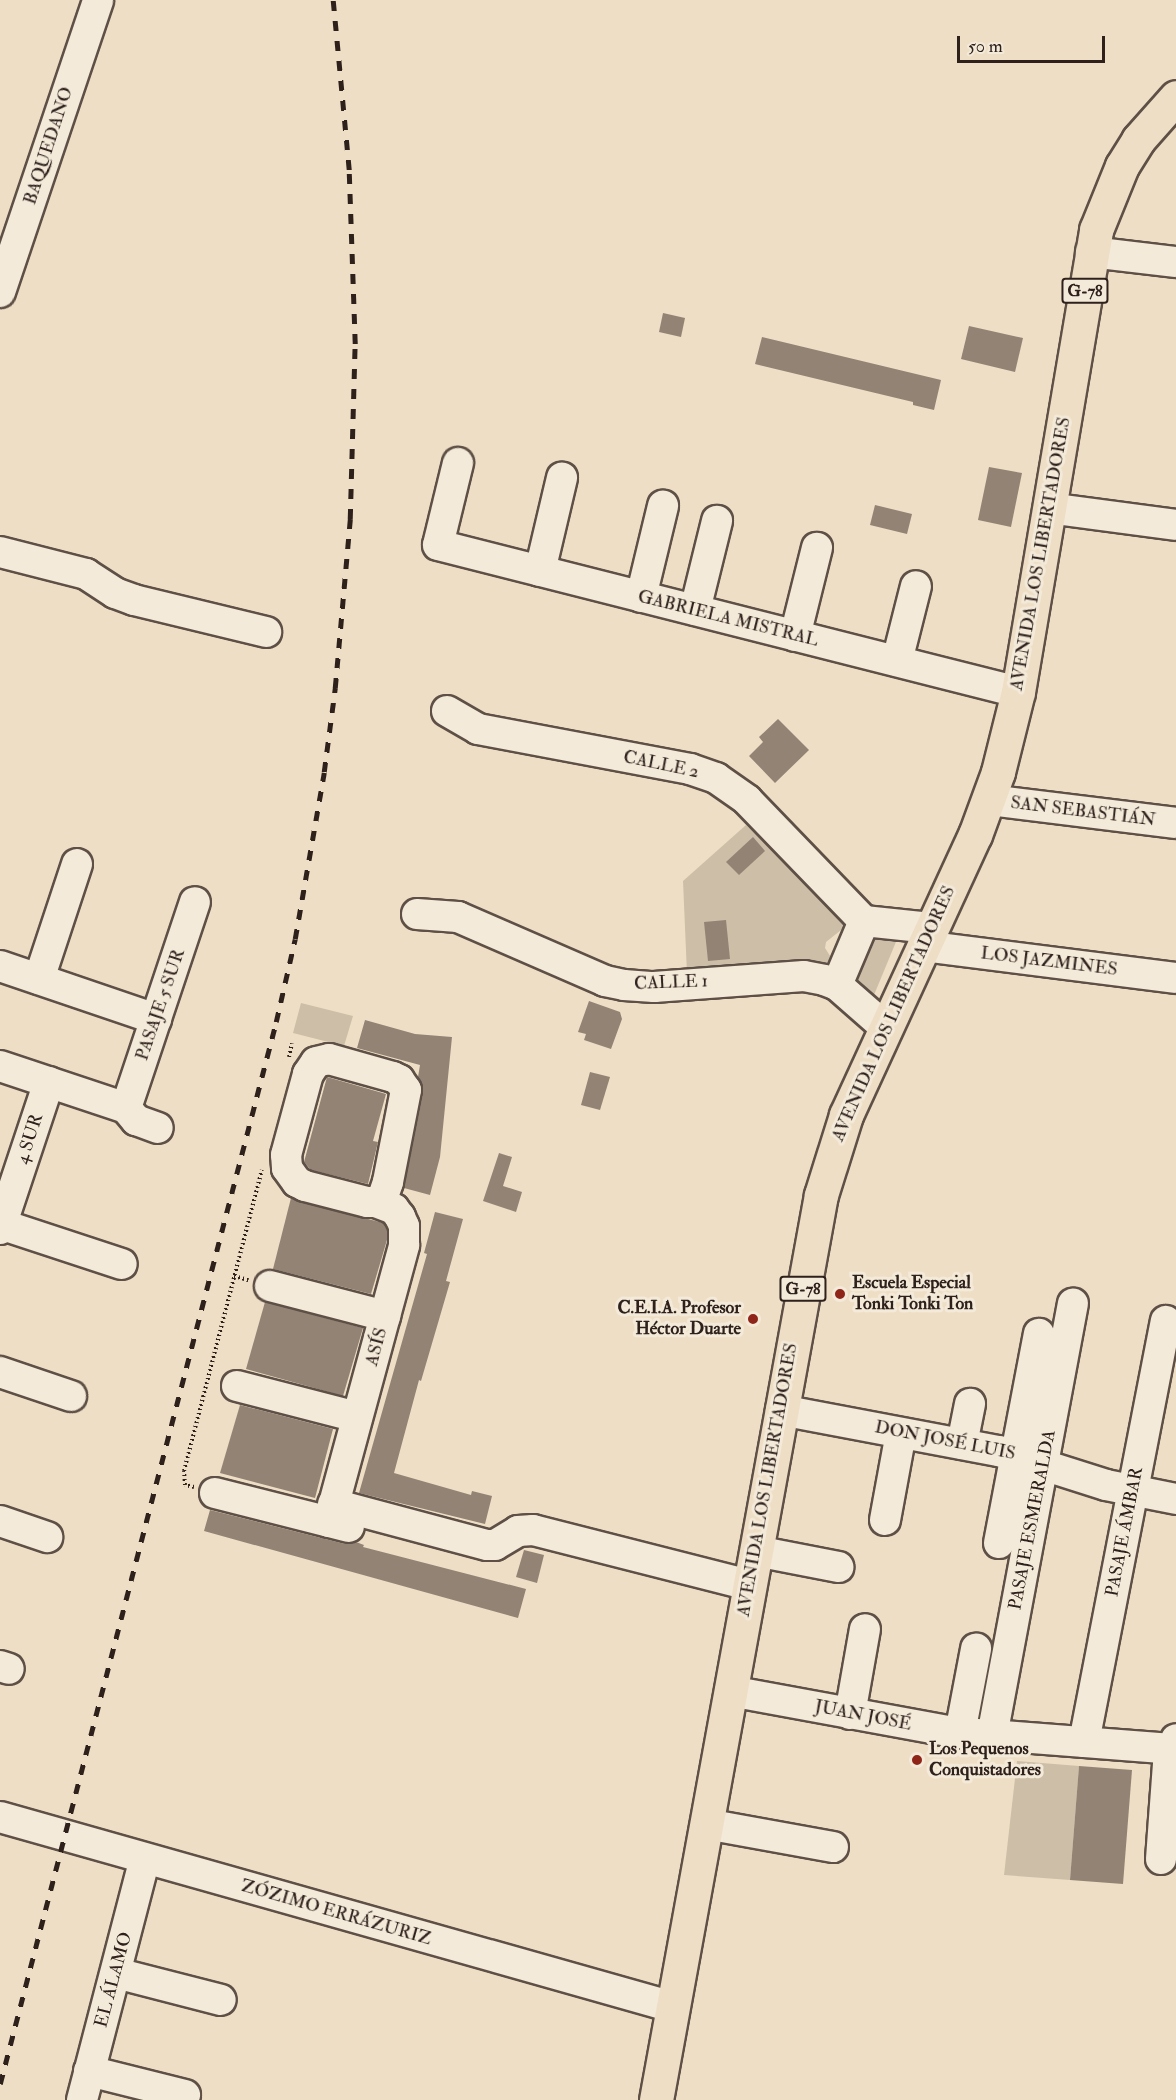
<!DOCTYPE html>
<html>
<head>
<meta charset="utf-8">
<style>
  body { margin:0 }
  #map { position:relative; width:1176px; height:2100px; overflow:hidden; background:#eedec5; font-family:"IM FELL Double Pica",serif }
  div>[style] { position:absolute }
  .green>* { inset:0; background:#cdbea8 }
  .building>* { inset:0; background:#928374 }
  .path>* { height:4px; margin-top:-2px; transform-origin:0; background:repeating-linear-gradient(90deg,#2e211c 0 1.5px,transparent 0 4.5px) }
  .roads { filter:drop-shadow(2px 0 #5e5046) drop-shadow(-2px 0 #5e5046) drop-shadow(0 2px #5e5046) drop-shadow(0 -2px #5e5046) }
  .minor>* { height:30px; margin:-15px; padding:0 15px; transform-origin:15px; border-radius:15px; background:#f4ead9 }
  .major>* { height:33px; margin:-16.5px; padding:0 16.5px; transform-origin:16.5px; border-radius:16.5px; background:#eedec5 }
  .rail>* { height:4.5px; margin-top:-2.25px; transform-origin:0; background:repeating-linear-gradient(90deg,#2e211c 0 10px,transparent 0 20px) }
  .dots>* { width:16px; height:16px; translate:-50% -50%; box-sizing:border-box; border:3px solid #f4ead9; border-radius:50% }
  span { translate:-50% -50%; white-space:nowrap; text-align:center; line-height:1.15; -webkit-text-stroke:6px #f4ead9; paint-order:stroke }
  .shield-label span { padding:2px 4px; background:#f4ead9; border:2px solid; border-radius:4px; -webkit-text-stroke-width:0 }
  .shield-label { font-size:16px; color:#2e211c; font-weight:700 }
  .street-label { font-size:18px; color:#2e211c }
  .poi-label { font-size:18px; color:#2e211c; font-weight:700 }
  .left { translate:0 -50%; text-align:left }
  .right { translate:-100% -50%; text-align:right }
  .scale { position:absolute; left:957px; top:36px; width:148px; height:27px; box-sizing:border-box; border:3px solid #2e211c; border-top:0; padding-left:8px; font-size:18px; line-height:21px; white-space:nowrap; color:#2e211c; -webkit-text-stroke:4px #f4ead9; paint-order:stroke }
</style>
</head>
<body>
<div id="map">
  <div class="green">
    <i style="clip-path:polygon(746px 825px,844px 922px,841px 930px,826px 942px,825px 948px,832px 959px,826px 964px,687px 974px,683px 881px)"></i>
    <i style="clip-path:polygon(868px 935px,898px 937px,874px 995px,856px 984px,852px 970px)"></i>
    <i style="clip-path:polygon(301px 1003px,353px 1016px,344px 1046px,293px 1033px)"></i>
    <i style="clip-path:polygon(1017px 1761px,1079px 1766px,1070px 1880px,1004px 1875px)"></i>
  </div>
  <div class="building">
    <i style="clip-path:polygon(663px 313px,685px 318px,681px 337px,659px 332px)"></i>
    <i style="clip-path:polygon(969px 326px,1023px 338px,1015px 372px,961px 359px)"></i>
    <i style="clip-path:polygon(762px 337px,941px 380px,934px 410px,913px 405px,913px 402px,755px 364px)"></i>
    <i style="clip-path:polygon(989px 467px,1022px 473px,1011px 527px,978px 520px)"></i>
    <i style="clip-path:polygon(875px 505px,912px 514px,907px 534px,870px 525px)"></i>
    <i style="clip-path:polygon(778px 719px,809px 750px,775px 783px,749px 756px,763px 742px,759px 737px)"></i>
    <i style="clip-path:polygon(753px 837px,765px 851px,739px 875px,726px 862px)"></i>
    <i style="clip-path:polygon(726px 920px,730px 959px,708px 961px,704px 922px)"></i>
    <i style="clip-path:polygon(589px 1001px,620px 1012px,622px 1019px,611px 1049px,584px 1040px,586px 1034px,578px 1032px)"></i>
    <i style="clip-path:polygon(365px 1020px,415px 1034px,452px 1037px,440px 1157px,430px 1195px,404px 1188px,423px 1093px,418px 1077px,420px 1065px,357px 1048px)"></i>
    <i style="clip-path:polygon(590px 1072px,610px 1077px,600px 1110px,581px 1105px)"></i>
    <i style="clip-path:polygon(327px 1077px,386px 1094px,373px 1141px,378px 1142px,368px 1184px,311px 1170px,304px 1162px)"></i>
    <i style="clip-path:polygon(499px 1153px,512px 1157px,503px 1186px,522px 1192px,516px 1212px,483px 1201px)"></i>
    <i style="clip-path:polygon(291px 1198px,383px 1223px,387px 1230px,387px 1240px,371px 1294px,273px 1269px)"></i>
    <i style="clip-path:polygon(435px 1212px,463px 1219px,446px 1281px,450px 1282px,421px 1381px,419px 1380px,394px 1473px,471px 1495px,472px 1491px,492px 1496px,485px 1524px,359px 1493px,427px 1254px,424px 1253px)"></i>
    <i style="clip-path:polygon(265px 1302px,363px 1328px,343px 1396px,246px 1369px)"></i>
    <i style="clip-path:polygon(240px 1405px,333px 1429px,315px 1498px,220px 1473px)"></i>
    <i style="clip-path:polygon(210px 1510px,345px 1544px,356px 1542px,364px 1545px,363px 1547px,526px 1589px,518px 1618px,204px 1531px)"></i>
    <i style="clip-path:polygon(524px 1550px,544px 1555px,537px 1583px,516px 1577px)"></i>
    <i style="clip-path:polygon(1079px 1766px,1132px 1770px,1123px 1884px,1070px 1880px)"></i>
  </div>
  <div class="path">
    <i style="left:289px;top:1057px;width:14px;rotate:-78deg"></i>
    <i style="left:234px;top:1276px;width:15px;rotate:16deg"></i>
    <i style="left:194px;top:1487px;width:9px;rotate:-167deg"></i>
    <i style="left:185px;top:1485px;width:14px;rotate:-94deg"></i>
    <i style="left:184px;top:1471px;width:311px;rotate:-75.5deg"></i>
  </div>
  <div class="roads">
    <div class="minor">
      <i style="left:1091px;top:252px;width:86px;rotate:6.7deg"></i>
      <i style="left:0;top:292px;width:308px;rotate:-71.4deg"></i>
      <i style="left:458px;top:463px;width:84px;rotate:103.7deg"></i>
      <i style="left:438px;top:545px;width:598px;rotate:14.22deg"></i>
      <i style="left:1049px;top:508px;width:128px;rotate:7.6deg"></i>
      <i style="left:0;top:552px;width:89px;rotate:14.3deg"></i>
      <i style="left:86px;top:574px;width:35px;rotate:33deg"></i>
      <i style="left:115px;top:593px;width:20px;rotate:20deg"></i>
      <i style="left:134px;top:600px;width:136px;rotate:13.6deg"></i>
      <i style="left:540px;top:571px;width:96px;rotate:-76.7deg"></i>
      <i style="left:641px;top:597px;width:94px;rotate:-76.4deg"></i>
      <i style="left:695px;top:610px;width:92px;rotate:-76.1deg"></i>
      <i style="left:795px;top:636px;width:91px;rotate:-76deg"></i>
      <i style="left:897px;top:661px;width:77px;rotate:-75.8deg"></i>
      <i style="left:447px;top:711px;width:36px;rotate:30deg"></i>
      <i style="left:478px;top:729px;width:216px;rotate:10.7deg"></i>
      <i style="left:690px;top:769px;width:28px;rotate:19deg"></i>
      <i style="left:716px;top:778px;width:38px;rotate:35deg"></i>
      <i style="left:747px;top:800px;width:168px;rotate:46deg"></i>
      <i style="left:864px;top:921px;width:67px;rotate:6deg"></i>
      <i style="left:989px;top:800px;width:188px;rotate:7deg"></i>
      <i style="left:417px;top:914px;width:41px;rotate:4.2deg"></i>
      <i style="left:458px;top:917px;width:160px;rotate:23.5deg"></i>
      <i style="left:605px;top:981px;width:19px;rotate:12deg"></i>
      <i style="left:624px;top:985px;width:30px;rotate:4deg"></i>
      <i style="left:654px;top:987px;width:150px;rotate:-4.2deg"></i>
      <i style="left:804px;top:976px;width:20px;rotate:11deg"></i>
      <i style="left:824px;top:980px;width:14px;rotate:21deg"></i>
      <i style="left:837px;top:985px;width:64px;rotate:41.2deg"></i>
      <i style="left:923px;top:946px;width:255px;rotate:7.2deg"></i>
      <i style="left:0;top:966px;width:165px;rotate:18.8deg"></i>
      <i style="left:39px;top:979px;width:121px;rotate:-71.7deg"></i>
      <i style="left:837px;top:985px;width:69px;rotate:-67.1deg"></i>
      <i style="left:329px;top:1059px;width:66px;rotate:15.7deg"></i>
      <i style="left:393px;top:1077px;width:7px;rotate:27deg"></i>
      <i style="left:399px;top:1080px;width:12px;rotate:55deg"></i>
      <i style="left:406px;top:1090px;width:94px;rotate:101.1deg"></i>
      <i style="left:388px;top:1182px;width:18px;rotate:109deg"></i>
      <i style="left:382px;top:1199px;width:6px;rotate:149deg"></i>
      <i style="left:377px;top:1202px;width:10px;rotate:180deg"></i>
      <i style="left:367px;top:1202px;width:64px;rotate:-165.5deg"></i>
      <i style="left:305px;top:1186px;width:9px;rotate:-153deg"></i>
      <i style="left:297px;top:1182px;width:17px;rotate:-126deg"></i>
      <i style="left:287px;top:1168px;width:13px;rotate:-94deg"></i>
      <i style="left:286px;top:1155px;width:84px;rotate:-74.8deg"></i>
      <i style="left:308px;top:1074px;width:14px;rotate:-56deg"></i>
      <i style="left:316px;top:1062px;width:13px;rotate:-13deg"></i>
      <i style="left:0;top:1066px;width:133px;rotate:18.4deg"></i>
      <i style="left:126px;top:1108px;width:16px;rotate:50deg"></i>
      <i style="left:136px;top:1120px;width:23px;rotate:20deg"></i>
      <i style="left:126px;top:1108px;width:217px;rotate:-71.5deg"></i>
      <i style="left:0;top:1224px;width:128px;rotate:18.2deg"></i>
      <i style="left:0;top:1229px;width:155px;rotate:-71.6deg"></i>
      <i style="left:270px;top:1286px;width:119px;rotate:14.6deg"></i>
      <i style="left:0;top:1372px;width:75px;rotate:18.7deg"></i>
      <i style="left:237px;top:1386px;width:124px;rotate:14.5deg"></i>
      <i style="left:781px;top:1410px;width:222px;rotate:10.7deg"></i>
      <i style="left:999px;top:1451px;width:112px;rotate:17.6deg"></i>
      <i style="left:1106px;top:1485px;width:71px;rotate:11.3deg"></i>
      <i style="left:962px;top:1444px;width:41px;rotate:-78.7deg"></i>
      <i style="left:215px;top:1493px;width:138px;rotate:14.2deg"></i>
      <i style="left:333px;top:1504px;width:159px;rotate:14.9deg"></i>
      <i style="left:487px;top:1545px;width:8px"></i>
      <i style="left:495px;top:1545px;width:27px;rotate:-31deg"></i>
      <i style="left:518px;top:1531px;width:15px;rotate:-4deg"></i>
      <i style="left:533px;top:1530px;width:223px;rotate:14.3deg"></i>
      <i style="left:885px;top:1520px;width:88px;rotate:-79.6deg"></i>
      <i style="left:0;top:1521px;width:50px;rotate:18.8deg"></i>
      <i style="left:329px;top:1522px;width:287px;rotate:-74.8deg"></i>
      <i style="left:404px;top:1245px;width:19px;rotate:-90deg"></i>
      <i style="left:404px;top:1226px;width:10px;rotate:-114deg"></i>
      <i style="left:400px;top:1217px;width:10px;rotate:-127deg"></i>
      <i style="left:394px;top:1209px;width:19px;rotate:-159deg"></i>
      <i style="left:999px;top:1543px;width:213px;rotate:-79.2deg"></i>
      <i style="left:756px;top:1551px;width:84px;rotate:11deg"></i>
      <i style="left:0;top:1666px;width:9px;rotate:18deg"></i>
      <i style="left:730px;top:1691px;width:227px;rotate:10.4deg"></i>
      <i style="left:953px;top:1732px;width:224px;rotate:4.4deg"></i>
      <i style="left:850px;top:1714px;width:86px;rotate:-80deg"></i>
      <i style="left:960px;top:1733px;width:86px;rotate:-79.2deg"></i>
      <i style="left:992px;top:1736px;width:440px;rotate:-79.4deg"></i>
      <i style="left:1084px;top:1742px;width:429px;rotate:-79deg"></i>
      <i style="left:0;top:1817px;width:699px;rotate:15.77deg"></i>
      <i style="left:706px;top:1824px;width:129px;rotate:10.3deg"></i>
      <i style="left:1161px;top:1859px;width:95px;rotate:-85.8deg"></i>
      <i style="left:1168px;top:1764px;width:26px;rotate:-72deg"></i>
      <i style="left:116px;top:1973px;width:108px;rotate:14.4deg"></i>
      <i style="left:89px;top:2071px;width:99px;rotate:14deg"></i>
      <i style="left:82px;top:2100px;width:249px;rotate:-75.4deg"></i>
    </div>
    <div class="major">
      <i style="left:656px;top:2100px;width:920px;rotate:-79.67deg"></i>
      <i style="left:821px;top:1195px;width:84px;rotate:-72.6deg"></i>
      <i style="left:846px;top:1115px;width:308px;rotate:-65.3deg"></i>
      <i style="left:975px;top:835px;width:67px;rotate:-69.9deg"></i>
      <i style="left:998px;top:772px;width:82px;rotate:-76deg"></i>
      <i style="left:1018px;top:692px;width:469px;rotate:-80.4deg"></i>
      <i style="left:1096px;top:230px;width:69px;rotate:-67.9deg"></i>
      <i style="left:1122px;top:166px;width:31px;rotate:-58deg"></i>
      <i style="left:1138px;top:140px;width:57px;rotate:-48.5deg"></i>
    </div>
  </div>
  <div class="rail">
    <i style="left:0;top:2084px;width:1097px;rotate:-75.43deg"></i>
    <i style="left:276px;top:1022px;width:85px;rotate:-77.1deg"></i>
    <i style="left:295px;top:939px;width:169px;rotate:-80.1deg"></i>
    <i style="left:324px;top:772px;width:85px;rotate:-82.5deg"></i>
    <i style="left:335px;top:688px;width:170px;rotate:-84.9deg"></i>
    <i style="left:350px;top:519px;width:175px;rotate:-88.4deg"></i>
    <i style="left:355px;top:344px;width:174px;rotate:-92deg"></i>
    <i style="left:349px;top:170px;width:171px;rotate:-95.4deg"></i>
  </div>
  <div class="dots">
    <i style="left:840px;top:1294px;background:#8f2418"></i>
    <i style="left:753px;top:1319px;background:#8f2418"></i>
    <i style="left:917px;top:1760px;background:#8f2418"></i>
  </div>
  <div class="shield-label">
    <span style="left:1085px;top:291px">G-78</span>
    <span style="left:803px;top:1289px">G-78</span>
  </div>
  <div class="street-label">
    <span style="left:49px;top:146px;rotate:-72deg">BAQUEDANO</span>
    <span style="left:1041px;top:554px;rotate:-80deg">AVENIDA LOS LIBERTADORES</span>
    <span style="left:728px;top:619px;rotate:14deg">GABRIELA MISTRAL</span>
    <span style="left:661px;top:765px;rotate:12deg">CALLE 2</span>
    <span style="left:1083px;top:812px;rotate:7deg">SAN SEBASTIÁN</span>
    <span style="left:1049px;top:962px;rotate:7deg">LOS JAZMINES</span>
    <span style="left:671px;top:983px;rotate:-2deg">CALLE 1</span>
    <span style="left:161px;top:1005px;rotate:-71deg">PASAJE 5 SUR</span>
    <span style="left:894px;top:1014px;rotate:-66deg">AVENIDA LOS LIBERTADORES</span>
    <span style="left:30px;top:1139px;rotate:-72deg">4 SUR</span>
    <span style="left:377px;top:1347px;rotate:-75deg">ASÍS</span>
    <span style="left:945px;top:1441px;rotate:11deg">DON JOSÉ LUIS</span>
    <span style="left:768px;top:1480px;rotate:-80deg">AVENIDA LOS LIBERTADORES</span>
    <span style="left:1033px;top:1520px;rotate:-79deg">PASAJE ESMERALDA</span>
    <span style="left:1125px;top:1532px;rotate:-79deg">PASAJE ÁMBAR</span>
    <span style="left:863px;top:1716px;rotate:11deg">JUAN JOSÉ</span>
    <span style="left:336px;top:1913px;rotate:16deg">ZÓZIMO ERRÁZURIZ</span>
    <span style="left:114px;top:1980px;rotate:-75deg">EL ÁLAMO</span>
  </div>
  <div class="poi-label">
    <span class="left" style="left:852px;top:1294px">Escuela Especial<br>Tonki Tonki Ton</span>
    <span class="right" style="left:741px;top:1319px">C.E.I.A. Profesor<br>Héctor Duarte</span>
    <span class="left" style="left:929px;top:1760px">Los Pequenos<br>Conquistadores</span>
  </div>
  <div class="scale">50 m</div>
</div>
</body>
</html>
